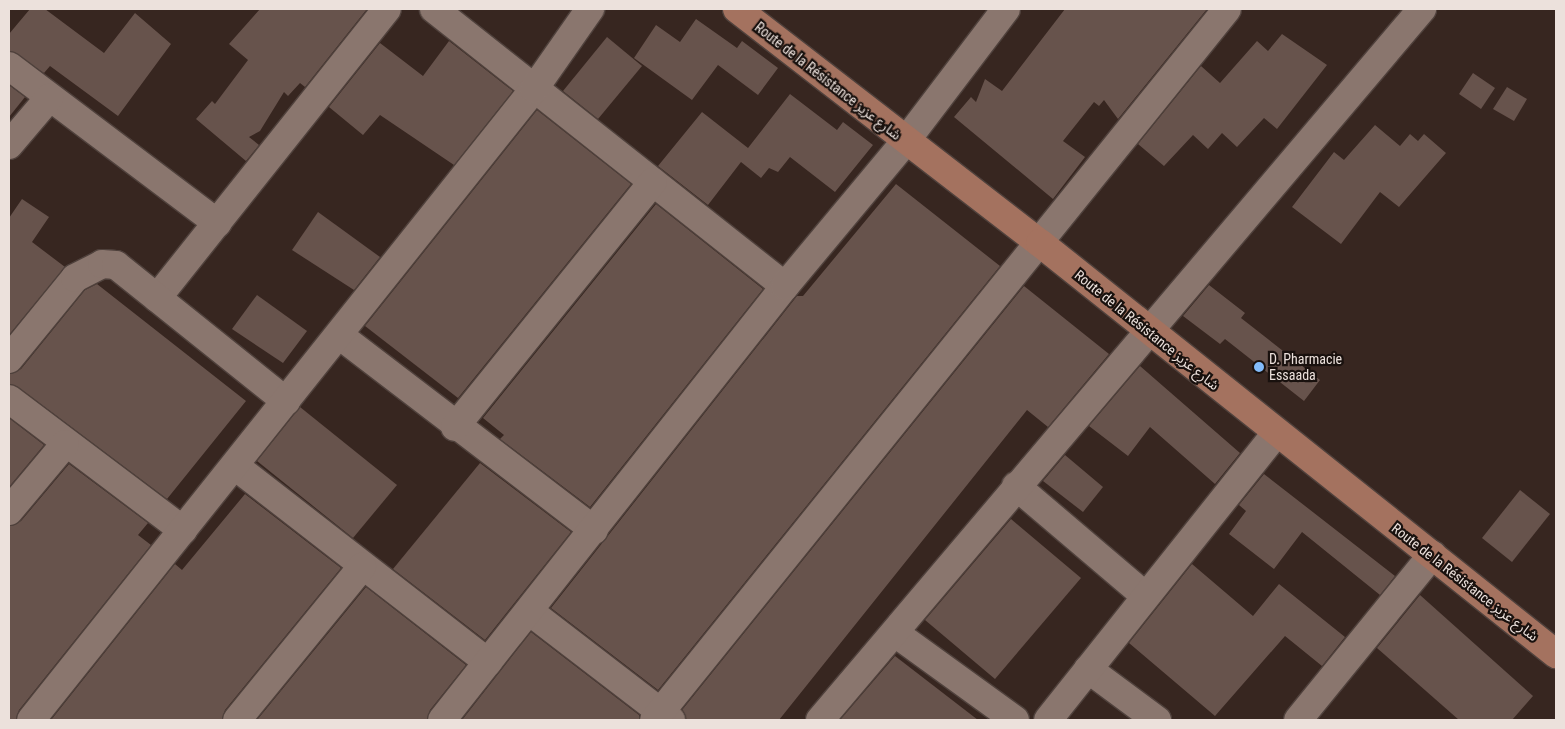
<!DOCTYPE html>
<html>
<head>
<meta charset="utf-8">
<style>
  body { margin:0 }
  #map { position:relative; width:1565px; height:729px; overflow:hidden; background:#372620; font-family:"Roboto Condensed","Noto Sans Arabic",sans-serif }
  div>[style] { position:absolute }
  .building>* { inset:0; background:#67534c }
  .roads { filter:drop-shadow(1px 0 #4f413c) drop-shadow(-1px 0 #4f413c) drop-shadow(0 1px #4f413c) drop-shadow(0 -1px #4f413c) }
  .minor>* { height:28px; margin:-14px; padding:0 14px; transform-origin:14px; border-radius:14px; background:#8a766e }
  .primary>* { height:28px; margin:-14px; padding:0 14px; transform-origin:14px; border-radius:14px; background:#a4725f }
  .dots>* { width:14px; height:14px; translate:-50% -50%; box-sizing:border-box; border:2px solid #19110e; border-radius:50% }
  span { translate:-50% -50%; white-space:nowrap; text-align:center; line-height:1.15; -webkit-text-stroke:4.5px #19110e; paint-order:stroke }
  .street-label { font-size:14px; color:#ece1dc }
  .poi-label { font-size:14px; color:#ece1dc }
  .left { translate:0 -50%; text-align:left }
  .frame { position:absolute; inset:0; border:10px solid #ece1dc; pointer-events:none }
</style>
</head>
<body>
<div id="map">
  <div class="building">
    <i style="clip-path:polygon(30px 9px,45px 9px,104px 53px,135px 13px,171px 44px,118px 116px,50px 66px,44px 73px,9px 51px,9px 34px)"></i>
    <i style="clip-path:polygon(260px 9px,367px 9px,305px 87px,300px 83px,288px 96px,284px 92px,260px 131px,249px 137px,259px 145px,246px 161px,196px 119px,212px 101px,215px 104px,248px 60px,229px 44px)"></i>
    <i style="clip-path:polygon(1065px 9px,1207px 9px,1118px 119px,1104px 100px,1099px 106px,1094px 102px,1063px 141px,1085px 157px,1053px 199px,954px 117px,971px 97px,976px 102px,985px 79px,1002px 91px)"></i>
    <i style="clip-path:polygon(696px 19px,737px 48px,742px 41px,778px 68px,758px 95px,718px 65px,692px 100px,634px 58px,656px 25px,680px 42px)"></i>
    <i style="clip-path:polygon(1282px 34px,1327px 65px,1277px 129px,1264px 118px,1237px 147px,1222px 133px,1208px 149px,1193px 135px,1164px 166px,1138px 144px,1201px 66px,1220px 83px,1257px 41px,1268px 51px)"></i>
    <i style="clip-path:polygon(607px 37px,642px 66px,598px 119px,563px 91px)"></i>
    <i style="clip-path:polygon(449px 41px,513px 91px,454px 165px,380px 115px,363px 135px,329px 107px,380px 43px,423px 76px)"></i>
    <i style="clip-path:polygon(1473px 73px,1495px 88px,1481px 109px,1459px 94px)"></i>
    <i style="clip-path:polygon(9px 85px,25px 97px,9px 117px)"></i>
    <i style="clip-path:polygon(1507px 87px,1527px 99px,1514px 121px,1493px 109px)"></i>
    <i style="clip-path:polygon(790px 94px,837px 130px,843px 122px,873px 145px,835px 192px,790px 157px,778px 172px,769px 168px,761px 178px,741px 162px,708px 205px,658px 166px,702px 112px,748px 148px)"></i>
    <i style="clip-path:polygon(537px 110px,631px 184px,458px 398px,365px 326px)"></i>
    <i style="clip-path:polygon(1375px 125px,1400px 146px,1410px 134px,1418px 141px,1424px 134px,1446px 153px,1399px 207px,1380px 192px,1341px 244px,1292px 207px,1334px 152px,1344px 160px)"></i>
    <i style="clip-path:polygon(896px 184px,1000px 266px,658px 690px,551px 608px,797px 296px,803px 296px)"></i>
    <i style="clip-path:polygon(22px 199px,49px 217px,32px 242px,65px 267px,9px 335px,9px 218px)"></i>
    <i style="clip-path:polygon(656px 204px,763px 289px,590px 507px,500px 439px,504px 435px,483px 418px)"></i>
    <i style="clip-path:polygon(318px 212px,380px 257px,354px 290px,292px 250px)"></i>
    <i style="clip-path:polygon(97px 284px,246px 401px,167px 499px,18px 387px,9px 384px,9px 374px,21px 369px,85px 290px)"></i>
    <i style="clip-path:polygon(1209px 285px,1245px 313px,1241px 318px,1320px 380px,1304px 401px,1225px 339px,1220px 344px,1183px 316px)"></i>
    <i style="clip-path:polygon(1024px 286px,1109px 354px,1048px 427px,1027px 410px,779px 720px,686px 720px,682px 710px)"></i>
    <i style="clip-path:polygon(257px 295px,307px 331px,283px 363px,232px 329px)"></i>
    <i style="clip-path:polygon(1140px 366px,1240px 453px,1215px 484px,1150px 427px,1128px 456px,1089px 426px)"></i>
    <i style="clip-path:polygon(300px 407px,397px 485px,353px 538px,257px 461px)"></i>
    <i style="clip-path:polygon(9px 418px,44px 445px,9px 487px)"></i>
    <i style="clip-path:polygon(1065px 455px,1103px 487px,1083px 512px,1043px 481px)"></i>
    <i style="clip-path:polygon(480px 463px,571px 532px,485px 640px,393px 569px)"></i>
    <i style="clip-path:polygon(69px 464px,148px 523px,138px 535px,151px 545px,19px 710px,16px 720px,9px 720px,9px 526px,21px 521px)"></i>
    <i style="clip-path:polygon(1264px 474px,1395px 576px,1380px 595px,1302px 532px,1274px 569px,1229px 534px,1246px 511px,1239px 505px)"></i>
    <i style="clip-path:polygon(1520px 490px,1550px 514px,1512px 562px,1482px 538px)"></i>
    <i style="clip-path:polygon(245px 494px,341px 568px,225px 710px,222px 720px,51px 720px,175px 564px,182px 570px)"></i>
    <i style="clip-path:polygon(1011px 519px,1081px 578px,995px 679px,925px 620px)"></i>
    <i style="clip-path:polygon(1192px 564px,1253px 616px,1279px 584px,1345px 637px,1322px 666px,1285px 636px,1215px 716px,1129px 643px)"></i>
    <i style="clip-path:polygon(366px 587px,466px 665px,430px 710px,427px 720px,257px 720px)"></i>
    <i style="clip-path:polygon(1420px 595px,1533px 696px,1512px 720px,1459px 720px,1377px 648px)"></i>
    <i style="clip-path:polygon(531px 632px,639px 715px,639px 720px,462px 720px)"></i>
    <i style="clip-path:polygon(895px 656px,978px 720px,840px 720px)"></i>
  </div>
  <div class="roads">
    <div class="minor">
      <i style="left:434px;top:9px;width:447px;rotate:38.3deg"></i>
      <i style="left:9px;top:66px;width:261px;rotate:37deg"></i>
      <i style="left:9px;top:145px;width:62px;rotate:-49.6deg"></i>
      <i style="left:157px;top:298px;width:369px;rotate:-51.5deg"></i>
      <i style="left:339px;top:335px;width:321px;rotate:37.4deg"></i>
      <i style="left:9px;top:359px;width:104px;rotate:-50.8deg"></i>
      <i style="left:75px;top:278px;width:30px;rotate:-27deg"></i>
      <i style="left:102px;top:264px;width:14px;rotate:4deg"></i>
      <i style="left:116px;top:265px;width:218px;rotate:38.7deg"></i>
      <i style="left:9px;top:399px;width:218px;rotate:37deg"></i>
      <i style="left:455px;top:427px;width:315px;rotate:-51.1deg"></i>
      <i style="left:235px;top:466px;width:320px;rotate:37.8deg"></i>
      <i style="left:1016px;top:486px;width:168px;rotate:40.4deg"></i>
      <i style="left:9px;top:511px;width:87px;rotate:-50.1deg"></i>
      <i style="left:529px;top:611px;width:179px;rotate:37.5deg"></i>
      <i style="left:895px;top:633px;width:148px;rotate:35.9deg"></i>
      <i style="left:1088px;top:669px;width:86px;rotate:36.5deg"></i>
      <i style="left:31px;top:720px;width:807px;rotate:-51.44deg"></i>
      <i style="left:534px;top:89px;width:98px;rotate:-55deg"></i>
      <i style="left:237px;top:720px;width:198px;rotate:-50.8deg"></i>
      <i style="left:442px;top:720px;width:553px;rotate:-51.68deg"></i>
      <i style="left:785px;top:286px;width:187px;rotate:-50.2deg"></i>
      <i style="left:905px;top:142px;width:167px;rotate:-52.8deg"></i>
      <i style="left:654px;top:720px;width:913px;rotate:-51.13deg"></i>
      <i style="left:820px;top:720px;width:932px;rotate:-49.75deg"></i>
      <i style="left:1048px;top:720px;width:367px;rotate:-51.5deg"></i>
      <i style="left:1298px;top:720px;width:213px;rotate:-50.9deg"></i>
    </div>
    <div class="primary">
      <i style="left:737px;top:9px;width:383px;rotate:37.7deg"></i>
      <i style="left:1040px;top:243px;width:660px;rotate:38.54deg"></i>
    </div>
  </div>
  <div class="dots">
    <i style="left:1259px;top:367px;background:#83bcfb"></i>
  </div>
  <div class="street-label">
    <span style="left:828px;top:81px;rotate:38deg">Route de la Résistance شارع عزيز</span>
    <span style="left:1147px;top:330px;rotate:39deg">Route de la Résistance شارع عزيز</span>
    <span style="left:1465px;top:582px;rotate:38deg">Route de la Résistance شارع عزيز</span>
  </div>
  <div class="poi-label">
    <span class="left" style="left:1269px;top:367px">D. Pharmacie<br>Essaada</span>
  </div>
  <div class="frame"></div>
</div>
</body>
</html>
